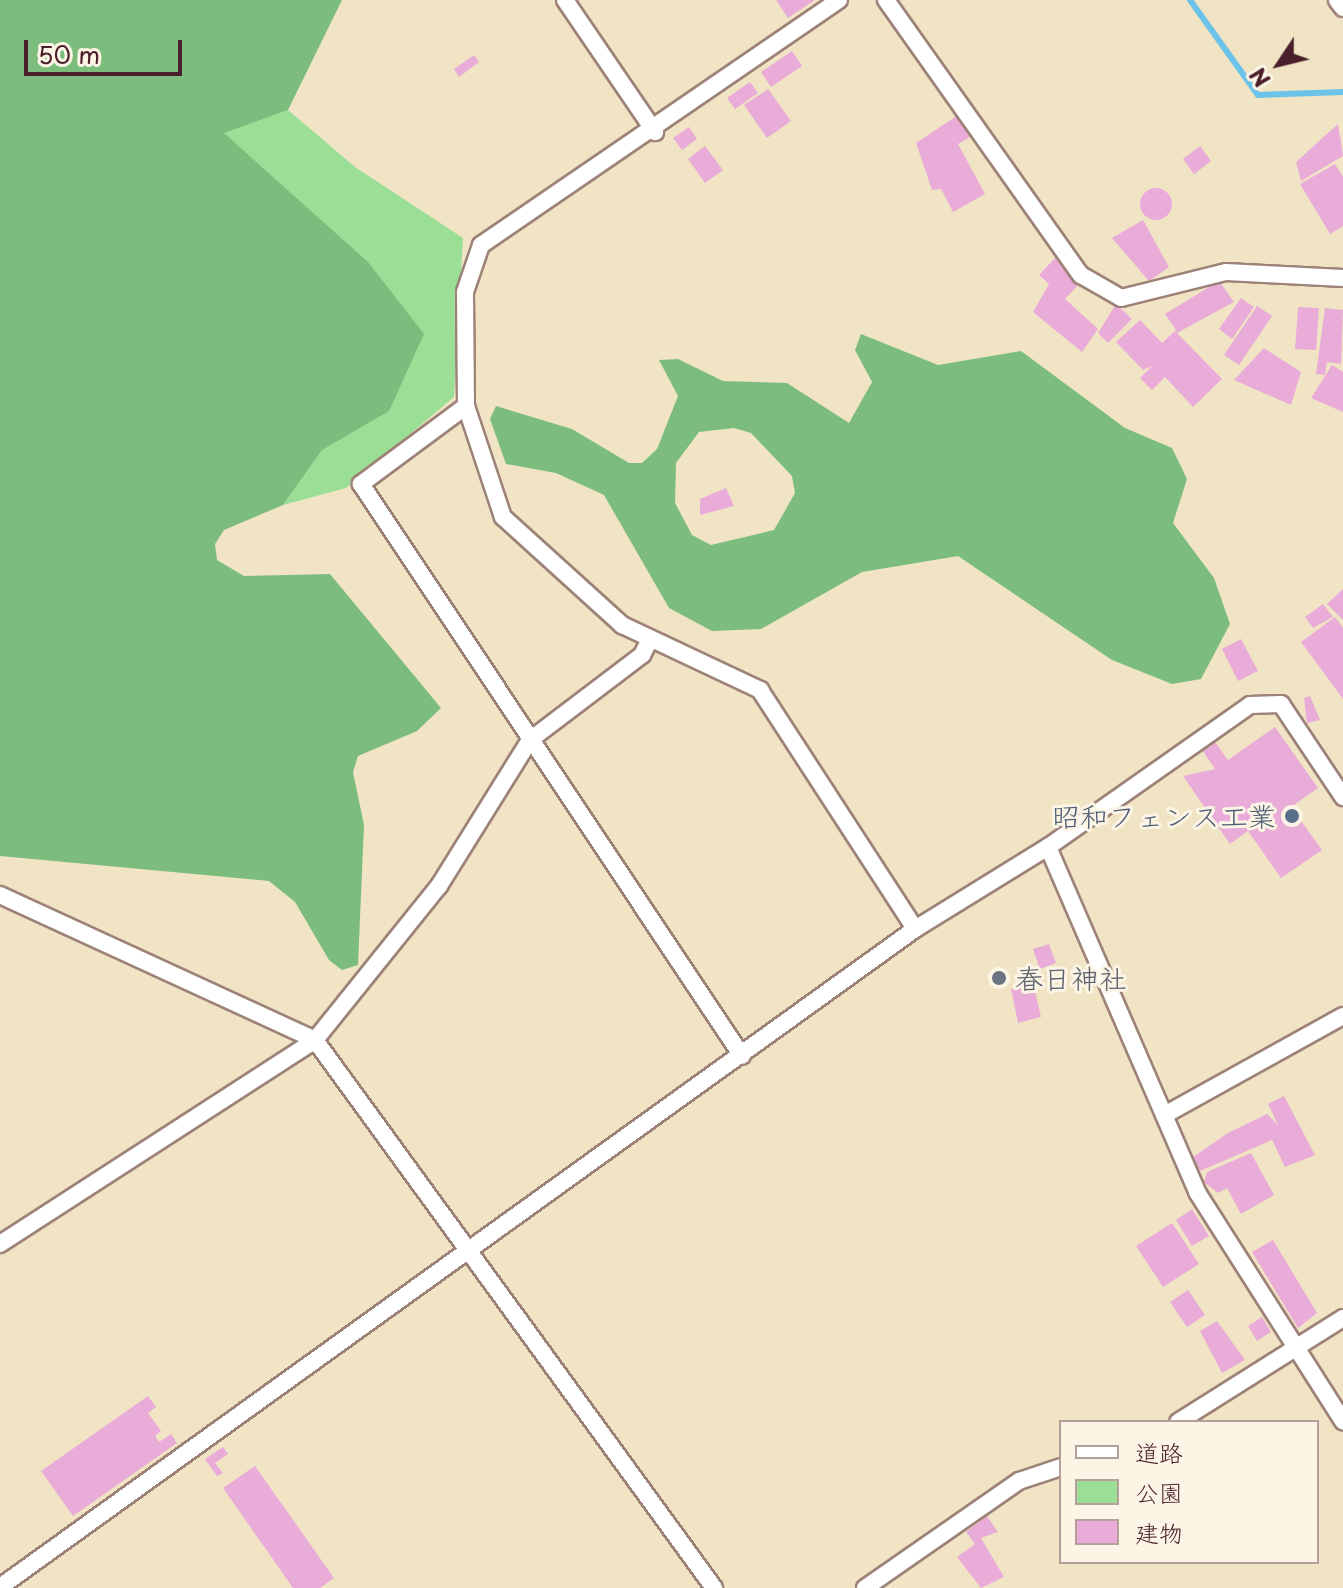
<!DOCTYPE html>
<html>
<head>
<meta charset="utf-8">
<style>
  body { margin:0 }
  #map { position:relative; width:1343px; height:1588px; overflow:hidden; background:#f0e4c5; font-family:"Playpen Sans","Klee One",sans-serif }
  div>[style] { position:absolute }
  .green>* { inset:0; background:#9bde95 }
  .forest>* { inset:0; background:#7cbd7e }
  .stream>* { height:6px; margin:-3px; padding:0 3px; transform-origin:3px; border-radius:3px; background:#6cc3e9 }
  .building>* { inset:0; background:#e9acd8 }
  .round { border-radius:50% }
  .roads { filter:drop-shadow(2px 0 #9d8278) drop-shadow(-2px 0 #9d8278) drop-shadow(0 2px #9d8278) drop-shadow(0 -2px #9d8278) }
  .street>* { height:16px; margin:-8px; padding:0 8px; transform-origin:8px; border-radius:8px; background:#fff }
  .dots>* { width:22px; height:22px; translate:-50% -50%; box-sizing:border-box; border:4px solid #fcf5e5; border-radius:50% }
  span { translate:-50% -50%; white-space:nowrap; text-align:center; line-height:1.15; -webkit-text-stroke:6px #fcf5e5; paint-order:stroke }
  .service-label { font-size:28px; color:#4e5e75 }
  .right { translate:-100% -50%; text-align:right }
  .worship-label { font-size:28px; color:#5b616d }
  .left { translate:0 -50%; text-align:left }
  .legend { position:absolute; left:1059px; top:1420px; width:260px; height:144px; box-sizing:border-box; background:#fcf5e5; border:2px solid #b59f9b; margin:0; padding:10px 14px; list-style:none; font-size:24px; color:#4a1f2b }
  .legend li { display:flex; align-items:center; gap:16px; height:40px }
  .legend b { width:40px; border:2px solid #b59f9b }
  .north { position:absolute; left:1239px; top:24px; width:80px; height:80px; -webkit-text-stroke:6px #fcf5e5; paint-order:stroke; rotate:235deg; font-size:22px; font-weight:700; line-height:32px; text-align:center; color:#4a1f2b }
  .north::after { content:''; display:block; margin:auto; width:28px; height:36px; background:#4a1f2b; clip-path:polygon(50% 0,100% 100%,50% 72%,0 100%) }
  .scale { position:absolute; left:24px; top:40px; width:158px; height:36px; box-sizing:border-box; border:4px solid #4a1f2b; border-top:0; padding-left:10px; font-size:24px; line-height:28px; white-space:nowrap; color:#4a1f2b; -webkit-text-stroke:6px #fcf5e5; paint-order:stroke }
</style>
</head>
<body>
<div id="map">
  <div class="green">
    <i style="clip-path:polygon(288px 110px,355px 167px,463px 238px,454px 397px,346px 488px,283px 505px,322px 450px,223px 132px)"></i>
  </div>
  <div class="forest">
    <i style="clip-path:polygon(0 0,342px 0,288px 110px,224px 133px,368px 262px,424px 334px,389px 411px,322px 450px,283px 505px,224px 530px,215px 544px,217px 560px,244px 576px,330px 574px,441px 708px,417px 731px,358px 756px,353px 772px,364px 825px,358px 965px,342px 970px,329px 960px,295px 902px,269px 881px,0 856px)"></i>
    <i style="clip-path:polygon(evenodd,861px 334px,938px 365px,1021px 351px,1125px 428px,1172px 448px,1187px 479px,1173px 523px,1214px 578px,1230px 624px,1201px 679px,1172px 684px,1112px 660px,958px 556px,862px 572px,761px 629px,712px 631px,669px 608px,604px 495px,556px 473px,506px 464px,490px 419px,496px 406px,572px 429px,629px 463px,642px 463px,657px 449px,678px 396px,659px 360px,678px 359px,723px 381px,787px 383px,849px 423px,872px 382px,855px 350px,861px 334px,734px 428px,751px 433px,792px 476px,795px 493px,774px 530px,711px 545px,692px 535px,675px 503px,676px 463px,699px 432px,734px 428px)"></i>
  </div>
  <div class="stream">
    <i style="left:1190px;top:0;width:117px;rotate:54.4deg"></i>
    <i style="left:1258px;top:95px;width:85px;rotate:-2deg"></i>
  </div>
  <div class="building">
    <i style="clip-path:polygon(776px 0,815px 0,788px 18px)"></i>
    <i style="clip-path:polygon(792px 51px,802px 66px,771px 87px,761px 72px)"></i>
    <i style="clip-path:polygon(474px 55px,479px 62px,459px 77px,454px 69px)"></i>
    <i style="clip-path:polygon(750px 82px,758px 93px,735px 109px,727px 98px)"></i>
    <i style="clip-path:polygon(768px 89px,791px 121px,767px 138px,744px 105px)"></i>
    <i style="clip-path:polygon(958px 115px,970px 137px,958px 144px,985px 194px,953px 212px,941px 189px,932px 190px,916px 143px)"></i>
    <i style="clip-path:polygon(1338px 124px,1343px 156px,1301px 181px,1296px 162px)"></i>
    <i style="clip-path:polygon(689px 127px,697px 139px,682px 150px,673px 138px)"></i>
    <i style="clip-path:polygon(705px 146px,723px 170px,705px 183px,688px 159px)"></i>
    <i style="clip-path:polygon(1200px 146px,1211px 161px,1194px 174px,1183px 159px)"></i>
    <i style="clip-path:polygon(1335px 164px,1343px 177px,1343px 226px,1330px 234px,1300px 184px)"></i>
    <i class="round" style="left:1140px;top:188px;width:32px;height:32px"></i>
    <i style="clip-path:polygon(1143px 220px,1169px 267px,1149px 281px,1112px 238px)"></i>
    <i style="clip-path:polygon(1056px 257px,1082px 281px,1065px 299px,1098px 329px,1082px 352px,1033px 312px,1049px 284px,1039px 275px)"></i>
    <i style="clip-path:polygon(1219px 281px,1234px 302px,1177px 333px,1222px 379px,1193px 407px,1165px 377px,1152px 390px,1140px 378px,1152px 366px,1143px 370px,1116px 342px,1140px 320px,1162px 343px,1176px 330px,1165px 314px)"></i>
    <i style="clip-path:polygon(1241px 298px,1254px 307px,1232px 339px,1219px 329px)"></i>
    <i style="clip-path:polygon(1116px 304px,1132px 319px,1108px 343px,1098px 333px)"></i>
    <i style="clip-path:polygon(1257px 306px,1272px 316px,1239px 365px,1224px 355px)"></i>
    <i style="clip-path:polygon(1298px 307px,1319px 308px,1316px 350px,1295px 349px)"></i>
    <i style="clip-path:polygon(1325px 308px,1343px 310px,1341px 364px,1327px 362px,1325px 375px,1316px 374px)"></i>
    <i style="clip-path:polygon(1264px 348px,1301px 372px,1291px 405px,1234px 380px)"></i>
    <i style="clip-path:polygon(1332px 365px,1343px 372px,1343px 412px,1311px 398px)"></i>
    <i style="clip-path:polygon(726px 488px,734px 506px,700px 515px,700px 499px)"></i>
    <i style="clip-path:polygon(1343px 589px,1343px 620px,1327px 604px)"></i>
    <i style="clip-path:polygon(1323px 604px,1333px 617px,1313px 628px,1305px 617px)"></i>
    <i style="clip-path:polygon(1335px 617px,1343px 628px,1343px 699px,1301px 642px)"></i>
    <i style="clip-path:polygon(1241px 639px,1258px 671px,1238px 681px,1222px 649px)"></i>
    <i style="clip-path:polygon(1310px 696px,1320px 720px,1307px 723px,1304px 698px)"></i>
    <i style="clip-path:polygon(1275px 727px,1318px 788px,1291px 807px,1322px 850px,1281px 878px,1248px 831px,1230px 844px,1183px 776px,1215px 769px,1203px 751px,1215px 742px,1228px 760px)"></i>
    <i style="clip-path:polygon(1049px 944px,1056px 963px,1040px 969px,1033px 949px)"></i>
    <i style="clip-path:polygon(1033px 983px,1041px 1017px,1018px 1023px,1011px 989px)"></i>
    <i style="clip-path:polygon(1284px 1096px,1315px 1155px,1285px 1167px,1272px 1140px,1200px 1171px,1193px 1157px,1228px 1133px,1267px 1114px,1278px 1125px,1268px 1104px)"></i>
    <i style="clip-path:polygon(1251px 1153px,1274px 1195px,1241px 1214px,1227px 1188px,1218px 1193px,1204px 1182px,1207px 1172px)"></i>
    <i style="clip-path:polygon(1192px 1209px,1209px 1236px,1192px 1246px,1176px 1220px)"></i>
    <i style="clip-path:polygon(1172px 1223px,1199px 1264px,1163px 1287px,1136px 1246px)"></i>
    <i style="clip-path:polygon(1273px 1240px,1317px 1313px,1298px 1328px,1252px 1252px)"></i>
    <i style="clip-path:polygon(1188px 1290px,1205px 1315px,1187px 1327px,1170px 1302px)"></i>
    <i style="clip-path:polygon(1262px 1317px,1271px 1332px,1257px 1341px,1248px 1326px)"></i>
    <i style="clip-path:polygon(1217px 1321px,1245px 1360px,1222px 1373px,1200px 1331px)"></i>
    <i style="clip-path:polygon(148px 1396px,156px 1407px,148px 1413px,161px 1431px,155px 1436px,159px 1442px,171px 1434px,177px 1443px,73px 1516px,41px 1471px)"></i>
    <i style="clip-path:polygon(223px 1447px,228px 1454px,215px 1463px,223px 1473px,217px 1476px,205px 1459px)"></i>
    <i style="clip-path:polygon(255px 1466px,334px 1578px,320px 1588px,293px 1588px,223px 1488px)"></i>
    <i style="clip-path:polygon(987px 1516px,998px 1532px,981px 1538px,1004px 1577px,981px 1588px,957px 1557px,975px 1544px,966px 1532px)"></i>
  </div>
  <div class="roads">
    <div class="street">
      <i style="left:565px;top:0;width:160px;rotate:55.7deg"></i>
      <i style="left:839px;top:0;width:434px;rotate:145.6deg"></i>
      <i style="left:481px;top:245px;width:50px;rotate:108.8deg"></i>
      <i style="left:465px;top:292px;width:114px;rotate:89.5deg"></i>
      <i style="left:466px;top:406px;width:117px;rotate:71.6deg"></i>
      <i style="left:503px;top:517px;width:161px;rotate:42.2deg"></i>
      <i style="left:622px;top:625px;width:153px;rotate:25.2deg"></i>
      <i style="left:760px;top:690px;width:285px;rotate:57deg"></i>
      <i style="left:886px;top:0;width:337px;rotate:54.7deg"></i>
      <i style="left:1081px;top:275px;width:46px;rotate:29.9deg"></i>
      <i style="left:1121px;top:298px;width:108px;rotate:-13.9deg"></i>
      <i style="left:1226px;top:272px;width:117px;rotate:2.9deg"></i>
      <i style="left:1337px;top:0;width:10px;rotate:53deg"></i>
      <i style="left:466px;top:406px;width:131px;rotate:143.4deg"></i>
      <i style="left:361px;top:484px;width:687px;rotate:56.33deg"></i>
      <i style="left:1048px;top:847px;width:376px;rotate:66.6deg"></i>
      <i style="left:1197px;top:1192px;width:272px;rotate:57.5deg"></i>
      <i style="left:0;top:895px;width:347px;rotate:24.7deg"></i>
      <i style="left:315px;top:1040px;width:678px;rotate:53.94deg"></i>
      <i style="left:1166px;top:1114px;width:202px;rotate:-29deg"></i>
      <i style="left:0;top:1244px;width:375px;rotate:-32.9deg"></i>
      <i style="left:315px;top:1040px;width:198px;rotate:-51.2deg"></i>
      <i style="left:439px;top:886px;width:172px;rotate:-58.1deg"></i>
      <i style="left:530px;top:740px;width:141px;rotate:-37.2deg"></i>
      <i style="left:642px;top:655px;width:16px;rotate:-63deg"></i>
      <i style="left:1178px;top:1422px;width:195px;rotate:-32.2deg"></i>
      <i style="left:0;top:1587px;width:1127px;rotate:-35.72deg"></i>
      <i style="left:915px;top:929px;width:156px;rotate:-31.7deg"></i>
      <i style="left:1048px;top:847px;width:247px;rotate:-35.1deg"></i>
      <i style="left:1250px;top:705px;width:31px;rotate:-2deg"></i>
      <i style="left:1281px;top:704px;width:112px;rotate:56.3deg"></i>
      <i style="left:865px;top:1588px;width:188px;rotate:-34.8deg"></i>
      <i style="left:1019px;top:1481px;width:44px;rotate:-18.4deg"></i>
    </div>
  </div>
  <div class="dots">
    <i style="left:1292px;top:816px;background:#5c6f8a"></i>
    <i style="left:999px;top:978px;background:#6b7280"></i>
  </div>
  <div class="service-label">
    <span class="right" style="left:1276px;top:816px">昭和フェンス工業</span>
  </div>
  <div class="worship-label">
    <span class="left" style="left:1015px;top:978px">春日神社</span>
  </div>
  <ul class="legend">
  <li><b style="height:10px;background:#fff"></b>道路</li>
  <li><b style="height:22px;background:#9bde95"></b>公園</li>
  <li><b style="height:22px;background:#e9acd8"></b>建物</li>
  </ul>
  <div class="north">N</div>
  <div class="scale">50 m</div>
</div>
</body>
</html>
